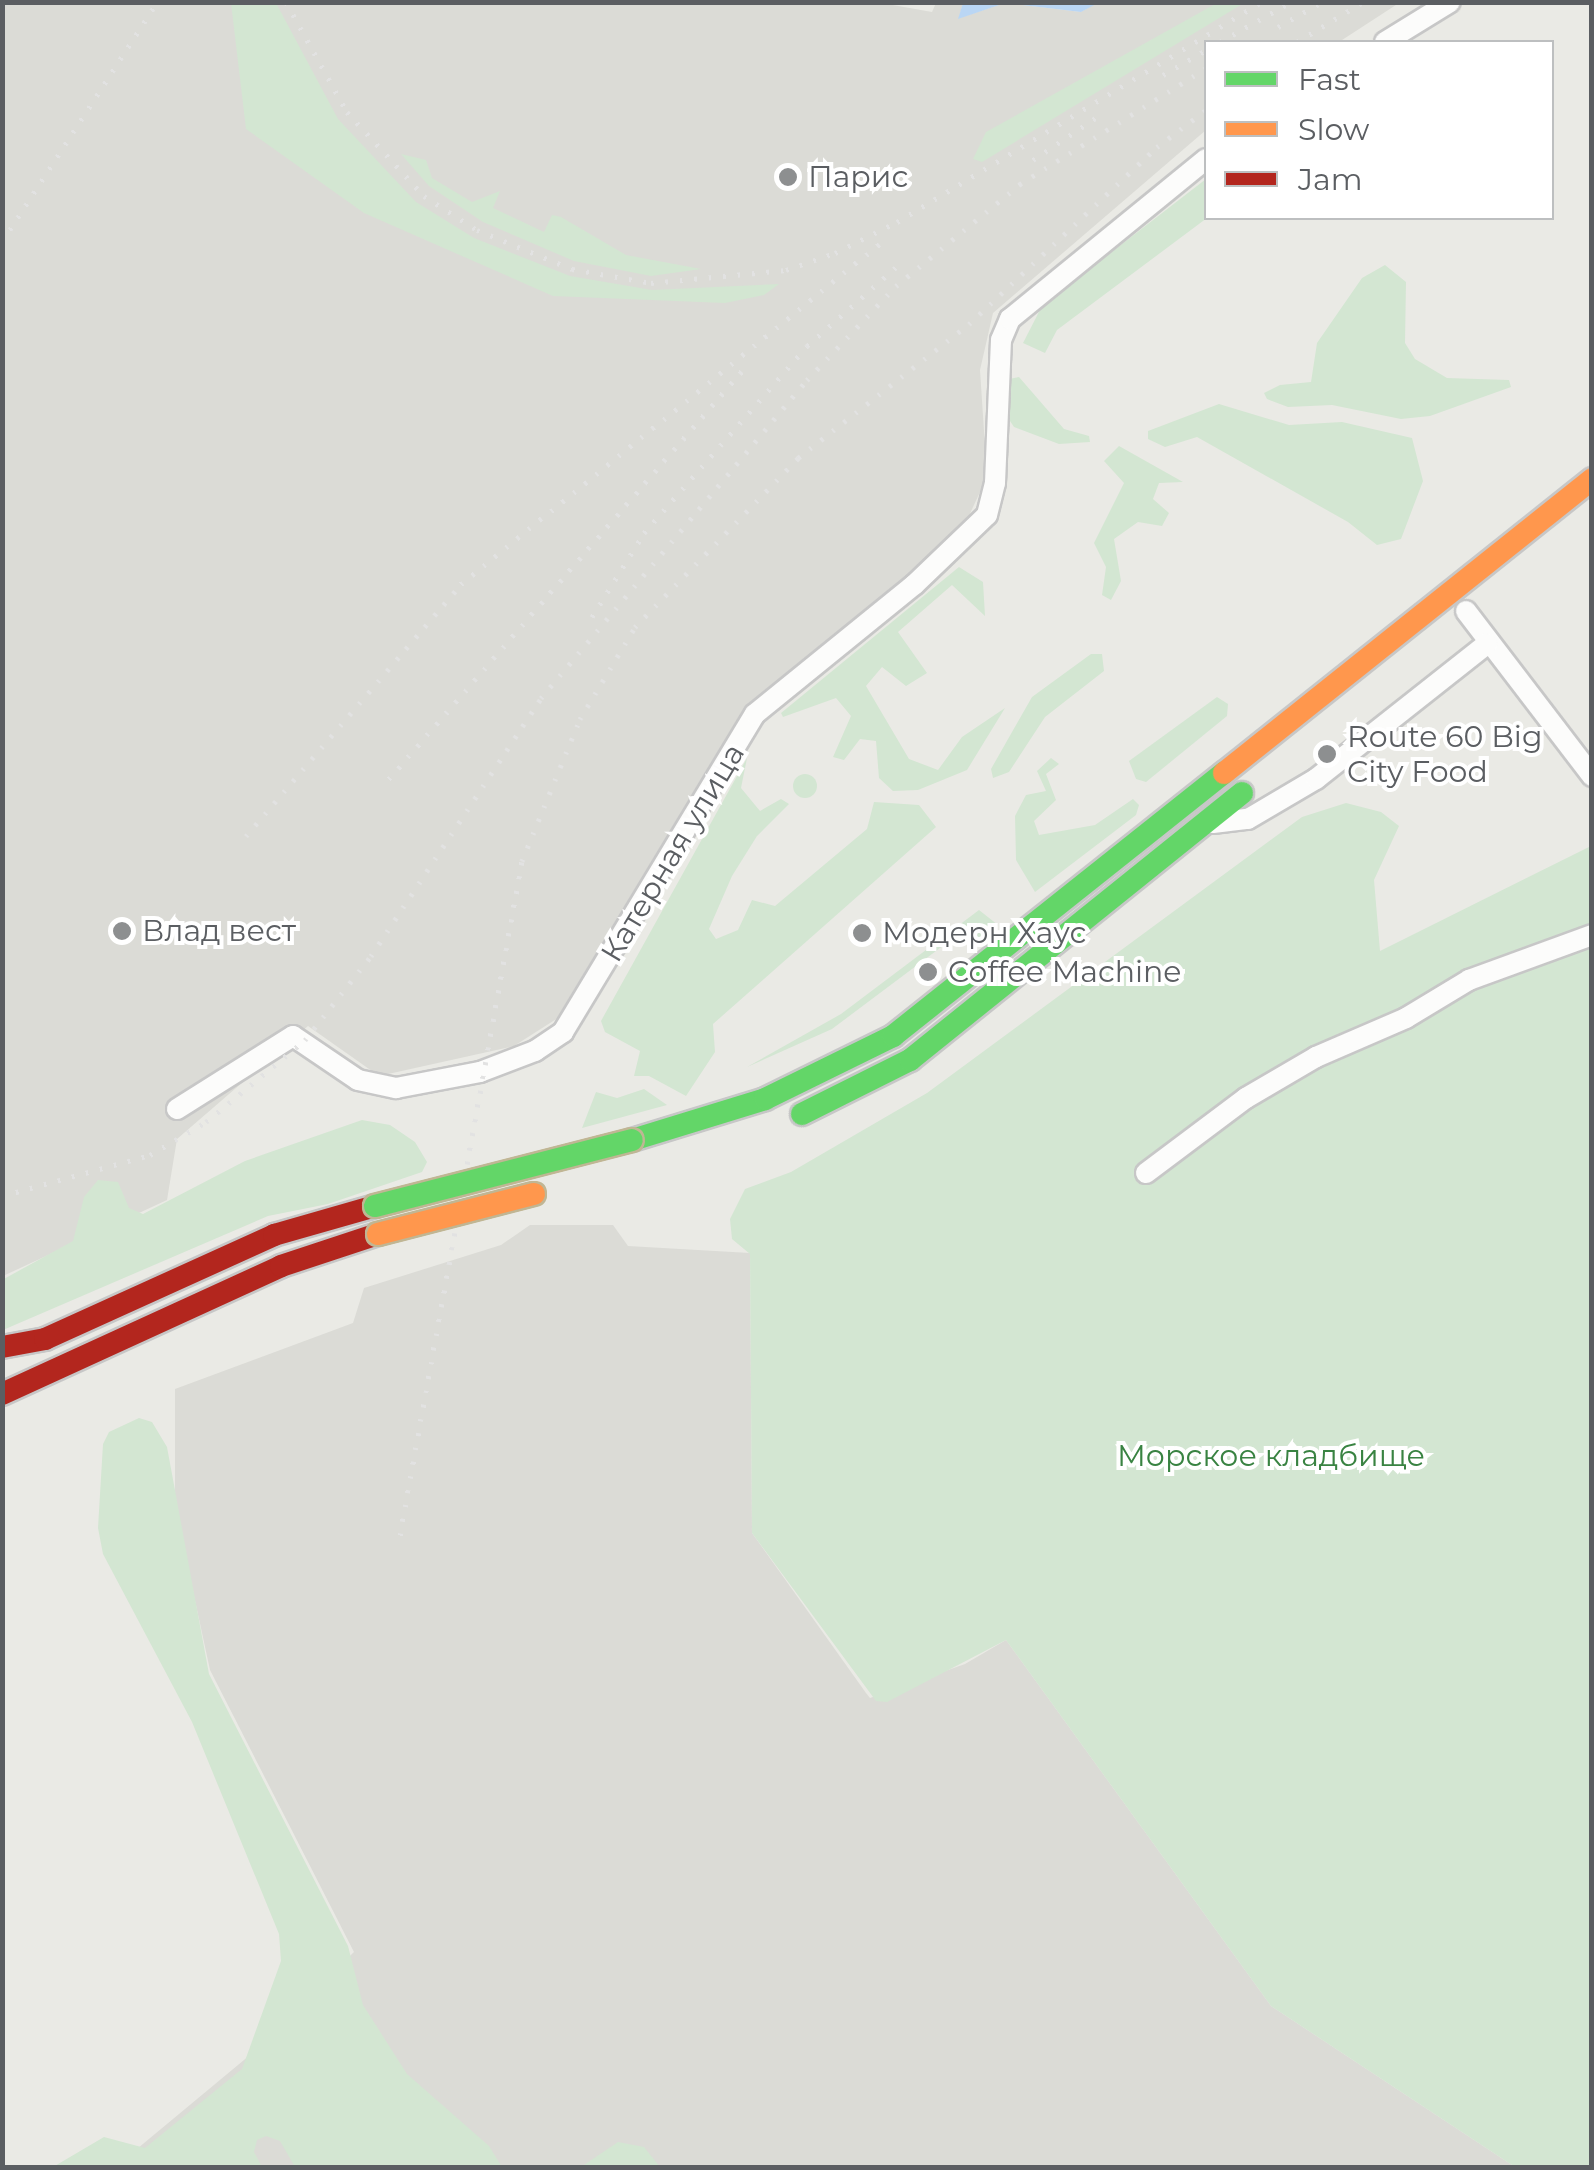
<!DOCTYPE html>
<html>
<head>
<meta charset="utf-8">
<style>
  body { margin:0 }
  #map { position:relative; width:1594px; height:2170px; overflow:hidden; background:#eaeae5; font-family:Montserrat,sans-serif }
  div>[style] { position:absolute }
  .industrial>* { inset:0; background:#dbdbd6 }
  .green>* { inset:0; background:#d3e6d2 }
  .round { border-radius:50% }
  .water>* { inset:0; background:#bad6f4 }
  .roads { filter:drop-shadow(2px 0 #c7c7c7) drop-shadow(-2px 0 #c7c7c7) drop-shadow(0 2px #c7c7c7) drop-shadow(0 -2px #c7c7c7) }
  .street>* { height:20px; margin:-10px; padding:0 10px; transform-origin:10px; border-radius:10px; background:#fcfcfb }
  .fast>* { height:22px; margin:-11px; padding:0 11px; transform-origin:11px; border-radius:11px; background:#63d668 }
  .slow>* { height:22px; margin:-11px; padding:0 11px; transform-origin:11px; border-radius:11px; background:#ff974d }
  .jam>* { height:22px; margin:-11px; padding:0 11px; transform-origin:11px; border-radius:11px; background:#b3261e }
  .rail>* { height:5px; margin-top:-2.5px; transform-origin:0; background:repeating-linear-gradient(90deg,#e2e2e2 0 2.5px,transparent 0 14.5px) }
  .bridges { filter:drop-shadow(2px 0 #c0b694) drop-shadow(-2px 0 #c0b694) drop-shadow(0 2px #c0b694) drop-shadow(0 -2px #c0b694) }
  .fast-bridge>* { height:22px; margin:-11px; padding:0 11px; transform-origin:11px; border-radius:11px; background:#63d668 }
  .slow-bridge>* { height:22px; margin:-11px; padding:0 11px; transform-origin:11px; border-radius:11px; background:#ff974d }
  .dots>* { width:28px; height:28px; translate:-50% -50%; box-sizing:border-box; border:5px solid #fff; border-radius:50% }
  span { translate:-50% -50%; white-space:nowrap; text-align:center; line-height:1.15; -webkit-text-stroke:8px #fff; paint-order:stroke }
  .poi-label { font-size:30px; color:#5b5e62 }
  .left { translate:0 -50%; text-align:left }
  .street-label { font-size:30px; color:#5b5e62 }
  .park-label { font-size:30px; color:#398342 }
  .frame { position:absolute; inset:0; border:5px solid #5b5e62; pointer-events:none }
  .legend { position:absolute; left:1204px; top:40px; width:350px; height:180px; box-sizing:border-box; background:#fff; border:2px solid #bdbfc0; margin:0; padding:12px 18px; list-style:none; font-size:30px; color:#5b5e62 }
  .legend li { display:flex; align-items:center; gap:20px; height:50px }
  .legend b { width:50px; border:2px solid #bdbfc0 }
</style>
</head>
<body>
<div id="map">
  <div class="industrial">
    <i style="clip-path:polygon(876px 2px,932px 12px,936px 3px,963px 3px,959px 18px,1005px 3px,1081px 12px,1098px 2px,1399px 3px,1339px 42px,1206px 42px,1206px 130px,993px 313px,980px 370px,987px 477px,967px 520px,860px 623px,755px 700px,561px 1016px,514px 1046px,379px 1076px,308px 1026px,177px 1139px,167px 1200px,3px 1276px,2px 3px)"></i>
    <i style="clip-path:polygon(530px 1225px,613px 1225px,628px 1246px,750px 1253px,752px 1533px,866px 1693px,870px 1698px,965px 1664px,1006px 1640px,1271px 2006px,1515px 2167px,114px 2168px,250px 2055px,354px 1952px,210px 1670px,175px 1508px,175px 1389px,353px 1323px,364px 1288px,501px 1245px)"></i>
  </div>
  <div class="green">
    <i style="clip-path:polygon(231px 3px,276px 3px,338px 119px,416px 202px,474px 238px,570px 276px,652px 290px,779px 284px,764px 295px,725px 303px,553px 296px,364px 213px,246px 129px)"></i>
    <i style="clip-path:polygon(1217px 3px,1244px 3px,982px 162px,973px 159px,986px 132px)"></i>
    <i style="clip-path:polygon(401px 154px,426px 160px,432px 178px,472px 202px,500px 191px,493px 208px,544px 232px,552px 215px,561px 217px,626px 255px,701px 269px,651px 276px,574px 261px,483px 222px,429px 186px)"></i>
    <i style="clip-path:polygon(1206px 179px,1207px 218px,1057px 330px,1045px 353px,1023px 343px,1042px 306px)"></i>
    <i style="clip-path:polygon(1385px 265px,1406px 282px,1405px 343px,1415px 359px,1447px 378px,1509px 380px,1511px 387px,1430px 416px,1401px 419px,1332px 405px,1288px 407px,1267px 399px,1264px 393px,1280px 385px,1311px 382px,1317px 343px,1362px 278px)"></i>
    <i style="clip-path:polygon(1019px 377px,1064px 429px,1089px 436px,1090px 442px,1059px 444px,1014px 427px,1008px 418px,1009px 379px)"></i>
    <i style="clip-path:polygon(1219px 404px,1289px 425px,1342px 422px,1412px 438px,1423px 481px,1401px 539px,1377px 545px,1348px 522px,1197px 437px,1165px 447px,1148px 439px,1148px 431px)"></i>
    <i style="clip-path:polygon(1119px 446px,1183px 482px,1159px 483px,1153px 499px,1169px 513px,1162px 526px,1138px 522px,1114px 539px,1121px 581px,1111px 600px,1102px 595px,1106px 567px,1094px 543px,1124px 483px,1104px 461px)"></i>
    <i style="clip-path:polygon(959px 567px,983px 582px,985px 616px,952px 585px,898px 632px,927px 673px,906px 686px,882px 667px,866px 686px,909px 759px,938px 770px,962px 737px,1005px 708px,967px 770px,918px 790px,893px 791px,879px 778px,876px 741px,860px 739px,844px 760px,833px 757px,851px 716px,836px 698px,783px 717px,781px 713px)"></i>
    <i style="clip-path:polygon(1091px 654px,1102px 654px,1104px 671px,1045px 717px,1009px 772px,993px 778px,991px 769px,1032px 697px)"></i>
    <i style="clip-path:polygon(1217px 697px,1228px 704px,1227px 716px,1146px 782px,1136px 779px,1129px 761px)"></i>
    <i style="clip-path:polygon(747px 758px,741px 788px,760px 811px,781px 799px,789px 804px,757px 836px,732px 876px,709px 929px,716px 939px,738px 930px,752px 900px,775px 906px,867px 829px,874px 802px,919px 805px,936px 827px,713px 1024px,715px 1052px,686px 1096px,649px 1076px,634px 1076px,640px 1051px,605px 1032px,601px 1021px)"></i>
    <i style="clip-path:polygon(1051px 758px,1059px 764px,1046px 774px,1056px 800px,1034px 821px,1039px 835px,1095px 825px,1133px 799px,1139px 805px,1136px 815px,1035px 892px,1016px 860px,1015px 816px,1026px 795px,1046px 791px,1037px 771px)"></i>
    <i class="round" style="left:793px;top:774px;width:24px;height:24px"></i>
    <i style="clip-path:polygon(1346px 803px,1381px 812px,1399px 826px,1374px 880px,1380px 951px,1591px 846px,1591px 2167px,1515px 2167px,1271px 2006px,1006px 1640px,887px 1702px,876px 1701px,752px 1533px,750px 1254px,732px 1239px,730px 1219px,745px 1189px,791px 1172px,927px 1093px,1302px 817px)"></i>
    <i style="clip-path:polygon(979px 910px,998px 925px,977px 944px,948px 942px,832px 1029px,747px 1067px,841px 1014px)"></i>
    <i style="clip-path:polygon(644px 1089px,667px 1105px,582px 1128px,596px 1092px,617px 1098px)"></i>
    <i style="clip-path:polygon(362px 1120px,390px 1125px,415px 1142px,427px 1162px,422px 1172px,328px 1204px,268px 1216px,3px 1330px,2px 1280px,73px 1241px,84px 1197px,98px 1180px,118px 1182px,129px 1208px,143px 1214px,245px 1161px)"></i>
    <i style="clip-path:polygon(139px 1418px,152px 1422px,167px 1447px,209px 1674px,348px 1946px,363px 2005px,407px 2074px,489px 2146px,502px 2167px,295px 2167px,280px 2141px,266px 2136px,257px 2140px,254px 2152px,262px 2167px,53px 2167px,104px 2137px,145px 2148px,242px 2069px,281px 1961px,279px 1934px,192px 1722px,103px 1554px,98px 1528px,103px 1444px,109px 1432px)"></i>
    <i style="clip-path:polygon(618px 2142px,644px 2147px,660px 2167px,581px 2167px)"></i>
  </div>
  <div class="water">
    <i style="clip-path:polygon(963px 3px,963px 2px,1098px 3px,1081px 12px,1005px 3px,958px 19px)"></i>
  </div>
  <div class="roads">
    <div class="street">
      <i style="left:1385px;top:42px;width:76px;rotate:-31.6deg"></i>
      <i style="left:1466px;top:611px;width:208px;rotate:52.6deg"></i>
      <i style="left:1213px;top:823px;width:35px;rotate:-7deg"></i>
      <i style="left:1248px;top:819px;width:79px;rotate:-30.5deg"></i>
      <i style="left:1316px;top:779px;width:218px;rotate:-38.3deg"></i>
      <i style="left:177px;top:1109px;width:137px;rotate:-32.2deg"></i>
      <i style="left:293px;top:1036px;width:78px;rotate:34.1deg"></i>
      <i style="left:358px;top:1080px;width:39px;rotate:12deg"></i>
      <i style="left:396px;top:1088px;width:86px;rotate:-10.8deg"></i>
      <i style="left:480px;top:1072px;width:59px;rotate:-20.9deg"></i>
      <i style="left:535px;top:1051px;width:34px;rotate:-34deg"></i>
      <i style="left:563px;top:1032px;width:371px;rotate:-58.9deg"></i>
      <i style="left:755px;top:714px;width:205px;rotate:-39.1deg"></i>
      <i style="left:914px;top:585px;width:101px;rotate:-43.8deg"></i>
      <i style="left:987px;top:515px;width:33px;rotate:-76deg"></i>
      <i style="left:995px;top:483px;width:143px;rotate:-87.6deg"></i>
      <i style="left:1001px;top:340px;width:23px;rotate:-67deg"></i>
      <i style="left:1010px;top:319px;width:253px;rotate:-39.2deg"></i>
      <i style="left:1146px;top:1173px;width:125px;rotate:-36.9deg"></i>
      <i style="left:1246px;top:1098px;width:81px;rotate:-30.4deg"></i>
      <i style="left:1316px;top:1057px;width:98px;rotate:-23.4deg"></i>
      <i style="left:1406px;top:1018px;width:74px;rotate:-31.1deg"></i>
      <i style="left:1469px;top:980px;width:131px;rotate:-20.1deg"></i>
    </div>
    <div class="fast">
      <i style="left:802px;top:1114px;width:121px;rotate:-26.6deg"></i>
      <i style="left:910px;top:1060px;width:426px;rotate:-38.8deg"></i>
      <i style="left:632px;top:1140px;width:139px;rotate:-17.1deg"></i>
      <i style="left:765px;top:1099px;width:143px;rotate:-26.2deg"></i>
      <i style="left:893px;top:1036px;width:423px;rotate:-38.5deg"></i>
    </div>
    <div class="slow">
      <i style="left:1224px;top:773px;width:471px;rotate:-38.6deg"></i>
    </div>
    <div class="jam">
      <i style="left:2px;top:1347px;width:44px;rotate:-10.5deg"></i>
      <i style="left:45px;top:1339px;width:252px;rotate:-24.4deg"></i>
      <i style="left:274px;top:1235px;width:105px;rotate:-16deg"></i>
      <i style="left:2px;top:1394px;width:307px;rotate:-24.6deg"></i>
      <i style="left:281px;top:1266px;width:102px;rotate:-18.3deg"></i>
    </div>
  </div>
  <div class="rail">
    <i style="left:286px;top:2px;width:126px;rotate:61deg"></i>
    <i style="left:347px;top:112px;width:114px;rotate:47.5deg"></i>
    <i style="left:424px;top:196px;width:63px;rotate:32.7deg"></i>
    <i style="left:477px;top:230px;width:103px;rotate:22.3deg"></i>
    <i style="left:572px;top:269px;width:80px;rotate:10deg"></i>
    <i style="left:651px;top:283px;width:136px;rotate:-5.5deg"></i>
    <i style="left:786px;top:270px;width:52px;rotate:-19.1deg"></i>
    <i style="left:835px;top:253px;width:69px;rotate:-26.6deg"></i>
    <i style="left:897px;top:222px;width:425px;rotate:-31.1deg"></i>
    <i style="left:1278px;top:27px;width:51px;rotate:-29.6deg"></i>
    <i style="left:1220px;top:42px;width:81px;rotate:-29.4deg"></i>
    <i style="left:1297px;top:42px;width:77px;rotate:-31.2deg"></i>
    <i style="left:1163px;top:75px;width:50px;rotate:-30.2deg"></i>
    <i style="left:1033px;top:160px;width:81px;rotate:-33.9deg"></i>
    <i style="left:2px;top:242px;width:286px;rotate:-57.1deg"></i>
    <i style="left:592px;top:617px;width:99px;rotate:-58.2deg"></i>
    <i style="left:644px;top:533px;width:248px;rotate:-48.9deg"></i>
    <i style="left:807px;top:346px;width:128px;rotate:-41.5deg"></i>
    <i style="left:389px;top:779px;width:549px;rotate:-49.14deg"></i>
    <i style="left:246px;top:836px;width:331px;rotate:-49.5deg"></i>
    <i style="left:461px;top:584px;width:550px;rotate:-39.1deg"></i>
    <i style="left:2px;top:1196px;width:154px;rotate:-15.5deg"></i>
    <i style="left:150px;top:1155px;width:65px;rotate:-30.5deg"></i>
    <i style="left:206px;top:1122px;width:129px;rotate:-39.6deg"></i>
    <i style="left:305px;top:1040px;width:107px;rotate:-51.8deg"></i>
    <i style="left:371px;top:956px;width:309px;rotate:-56.6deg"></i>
    <i style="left:541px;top:698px;width:415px;rotate:-50.1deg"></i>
    <i style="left:807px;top:380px;width:129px;rotate:-46.6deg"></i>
    <i style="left:896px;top:286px;width:161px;rotate:-39.4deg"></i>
    <i style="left:1020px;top:184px;width:219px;rotate:-31.9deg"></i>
    <i style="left:400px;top:1535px;width:685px;rotate:-79.74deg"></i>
    <i style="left:522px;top:861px;width:153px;rotate:-67.8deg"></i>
    <i style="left:580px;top:719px;width:107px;rotate:-59.1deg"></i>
    <i style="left:635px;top:627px;width:235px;rotate:-46deg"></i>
    <i style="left:798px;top:458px;width:217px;rotate:-38.1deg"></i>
    <i style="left:969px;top:324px;width:258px;rotate:-43.3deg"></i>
    <i style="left:1157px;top:147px;width:61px;rotate:-37.1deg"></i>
  </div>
  <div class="bridges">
    <div class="fast-bridge">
      <i style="left:375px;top:1206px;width:265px;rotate:-14.4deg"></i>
    </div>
    <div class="slow-bridge">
      <i style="left:378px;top:1234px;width:161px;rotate:-14.4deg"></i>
    </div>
  </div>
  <div class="dots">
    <i style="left:788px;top:177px;background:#8d8f90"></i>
    <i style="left:1327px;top:754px;background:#8d8f90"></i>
    <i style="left:122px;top:931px;background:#8d8f90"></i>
    <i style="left:862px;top:933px;background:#8d8f90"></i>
    <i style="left:928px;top:972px;background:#8d8f90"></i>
  </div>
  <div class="poi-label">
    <span class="left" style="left:808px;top:177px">Парис</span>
    <span class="left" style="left:1347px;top:754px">Route 60 Big<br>City Food</span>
    <span class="left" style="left:142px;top:931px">Влад вест</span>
    <span class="left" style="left:882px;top:933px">Модерн Хаус</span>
    <span class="left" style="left:948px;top:972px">Coffee Machine</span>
  </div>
  <div class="street-label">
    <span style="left:673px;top:853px;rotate:-59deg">Катерная улица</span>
  </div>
  <div class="park-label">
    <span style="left:1271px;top:1456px">Морское кладбище</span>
  </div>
  <div class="frame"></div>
  <ul class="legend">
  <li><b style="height:12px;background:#63d668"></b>Fast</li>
  <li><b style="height:12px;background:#ff974d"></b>Slow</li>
  <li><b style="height:12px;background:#b3261e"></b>Jam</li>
  </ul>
</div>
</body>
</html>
